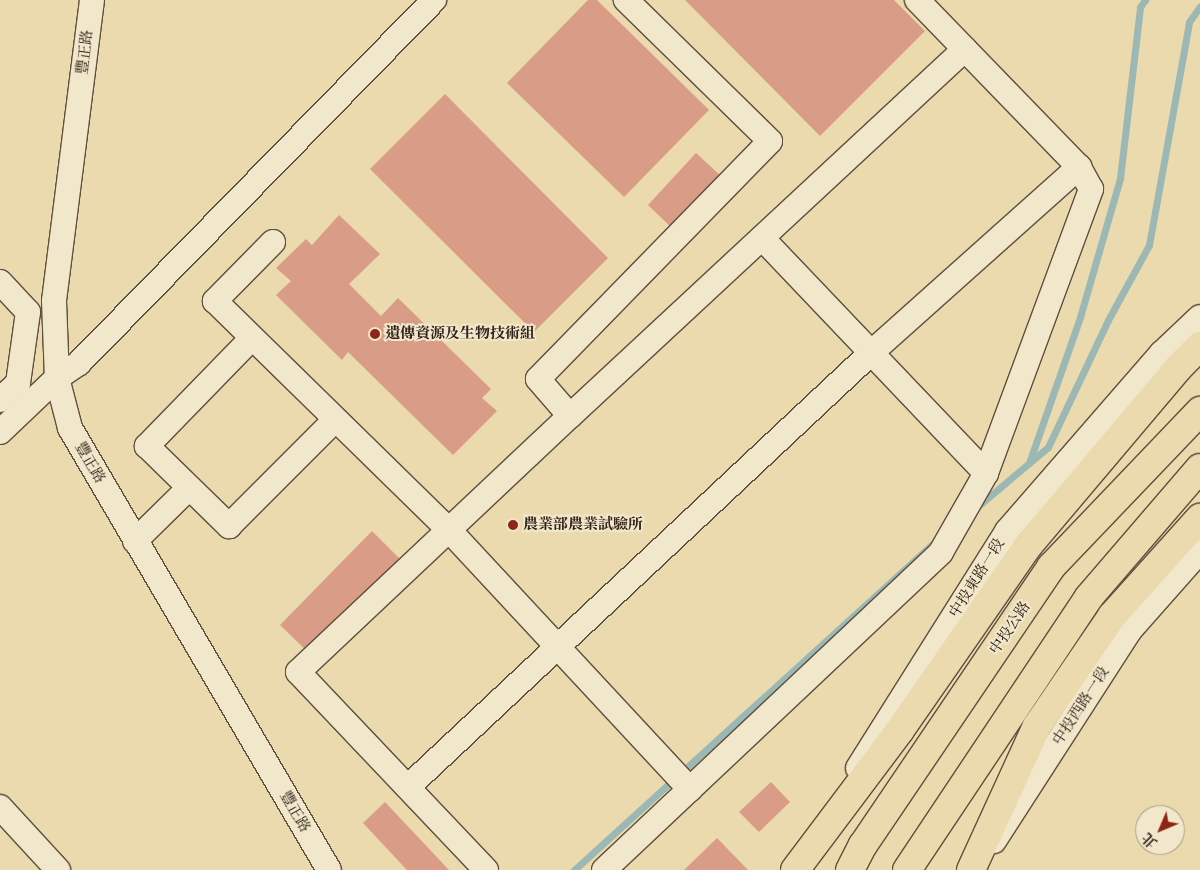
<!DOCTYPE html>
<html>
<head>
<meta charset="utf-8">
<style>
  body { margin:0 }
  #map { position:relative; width:1200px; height:870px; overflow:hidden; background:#eadaad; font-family:"IM FELL Double Pica","Noto Serif TC",serif }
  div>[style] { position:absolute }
  .stream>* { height:7px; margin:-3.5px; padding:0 3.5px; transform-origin:3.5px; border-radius:3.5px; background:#9cb8b5 }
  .building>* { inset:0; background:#d99c86 }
  .roads { filter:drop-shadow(1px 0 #5f4f3f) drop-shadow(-1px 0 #5f4f3f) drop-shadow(0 1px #5f4f3f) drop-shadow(0 -1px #5f4f3f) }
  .minor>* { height:24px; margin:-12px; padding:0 12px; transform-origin:12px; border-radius:12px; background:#f1e7ca }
  .major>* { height:28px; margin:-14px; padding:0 14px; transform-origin:14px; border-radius:14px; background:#eadaad }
  .dots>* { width:14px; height:14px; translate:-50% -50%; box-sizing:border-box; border:2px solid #f1e7ca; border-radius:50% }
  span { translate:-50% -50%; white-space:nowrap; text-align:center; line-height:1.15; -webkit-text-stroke:4px #f1e7ca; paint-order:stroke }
  .street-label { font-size:15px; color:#31211a }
  .poi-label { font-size:15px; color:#31211a; font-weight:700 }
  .left { translate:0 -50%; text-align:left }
  .north { position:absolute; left:1135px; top:805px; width:50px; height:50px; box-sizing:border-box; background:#f1e7ca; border:1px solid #a49884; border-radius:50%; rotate:225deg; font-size:14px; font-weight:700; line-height:20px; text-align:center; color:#31211a }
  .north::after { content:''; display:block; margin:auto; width:18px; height:22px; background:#8f2418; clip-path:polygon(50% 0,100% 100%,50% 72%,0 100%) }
</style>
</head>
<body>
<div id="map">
  <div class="stream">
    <i style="left:1029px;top:463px;width:155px;rotate:-70.7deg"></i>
    <i style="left:1080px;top:317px;width:145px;rotate:-73.9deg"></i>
    <i style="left:1120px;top:178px;width:172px;rotate:-83.3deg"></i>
    <i style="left:1140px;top:7px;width:9px;rotate:-54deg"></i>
    <i style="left:977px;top:507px;width:93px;rotate:-40.2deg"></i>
    <i style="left:1048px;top:447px;width:140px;rotate:-64.7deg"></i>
    <i style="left:1108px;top:320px;width:85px;rotate:-61.3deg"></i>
    <i style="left:1149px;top:245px;width:227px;rotate:-79.8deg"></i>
    <i style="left:1189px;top:22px;width:19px;rotate:-55deg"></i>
    <i style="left:574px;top:870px;width:484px;rotate:-42.3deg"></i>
  </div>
  <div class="building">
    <i style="clip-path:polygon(588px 0,597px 0,709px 110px,624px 197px,507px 83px)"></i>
    <i style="clip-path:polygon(685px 0,894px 0,925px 31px,820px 136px)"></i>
    <i style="clip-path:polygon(445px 94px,608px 258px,534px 332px,370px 169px)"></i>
    <i style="clip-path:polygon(696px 153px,721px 176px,672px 228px,648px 205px)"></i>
    <i style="clip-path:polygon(339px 215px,380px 254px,349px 284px,381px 316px,398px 298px,491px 389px,482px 398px,497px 411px,453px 455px,348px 352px,342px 360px,276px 295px,291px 281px,276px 268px,306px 239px,312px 245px)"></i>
    <i style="clip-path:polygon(372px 531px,400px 559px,309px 653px,280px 625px)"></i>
    <i style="clip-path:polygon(771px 782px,790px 802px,759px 832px,739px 812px)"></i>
    <i style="clip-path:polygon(385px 802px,449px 870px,407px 870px,363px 823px)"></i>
    <i style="clip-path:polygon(717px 838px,748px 870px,684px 870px)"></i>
  </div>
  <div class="roads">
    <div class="minor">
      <i style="left:92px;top:0;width:303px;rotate:97.2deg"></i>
      <i style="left:54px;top:301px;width:77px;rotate:87.8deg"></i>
      <i style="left:57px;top:378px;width:52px;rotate:75.4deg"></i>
      <i style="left:70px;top:428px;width:512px;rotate:59.63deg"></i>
      <i style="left:762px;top:238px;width:325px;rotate:46.4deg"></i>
      <i style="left:273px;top:242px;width:83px;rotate:134.5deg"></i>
      <i style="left:215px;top:301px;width:327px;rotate:44.4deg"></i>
      <i style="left:449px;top:530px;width:354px;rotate:47.1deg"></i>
      <i style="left:0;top:282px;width:41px;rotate:47deg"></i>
      <i style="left:28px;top:312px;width:72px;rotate:98deg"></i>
      <i style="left:18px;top:383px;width:25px;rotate:137deg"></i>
      <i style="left:252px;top:338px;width:151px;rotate:134.2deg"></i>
      <i style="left:147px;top:446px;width:115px;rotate:44.3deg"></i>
      <i style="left:229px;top:526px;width:148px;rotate:-45deg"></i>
      <i style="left:570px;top:416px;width:539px;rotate:-42.9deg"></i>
      <i style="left:0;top:432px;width:79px;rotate:-43.5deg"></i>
      <i style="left:57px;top:378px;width:27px;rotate:-34deg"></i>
      <i style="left:79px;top:363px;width:508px;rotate:-45.64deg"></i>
      <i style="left:135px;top:541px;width:76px;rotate:-44.5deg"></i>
      <i style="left:858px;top:768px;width:280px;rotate:-57.8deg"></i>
      <i style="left:1007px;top:531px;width:236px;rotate:-49deg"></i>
      <i style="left:1162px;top:353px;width:52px;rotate:-43.5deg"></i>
      <i style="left:408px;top:787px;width:636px;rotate:-43.15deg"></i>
      <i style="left:872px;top:352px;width:278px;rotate:-41.8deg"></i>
      <i style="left:0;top:807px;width:86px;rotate:47.4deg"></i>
      <i style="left:994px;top:841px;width:251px;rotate:-57.2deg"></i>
      <i style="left:1130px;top:630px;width:106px;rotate:-48.5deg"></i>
      <i style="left:486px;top:870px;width:273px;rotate:-133.5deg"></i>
      <i style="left:298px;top:672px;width:374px;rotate:-43.3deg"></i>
      <i style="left:570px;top:416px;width:49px;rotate:-130.9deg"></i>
      <i style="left:538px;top:379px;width:332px;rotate:-45.7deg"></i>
      <i style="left:770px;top:141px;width:202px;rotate:-135.6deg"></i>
      <i style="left:604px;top:870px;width:463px;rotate:-43.3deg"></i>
      <i style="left:941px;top:552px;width:91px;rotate:-60.3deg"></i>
      <i style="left:986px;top:473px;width:303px;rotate:-69.7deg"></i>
      <i style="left:1091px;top:189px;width:25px;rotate:-119deg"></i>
      <i style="left:1079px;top:167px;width:233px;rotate:-134.1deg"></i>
    </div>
    <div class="major">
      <i style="left:795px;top:870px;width:175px;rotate:-53.1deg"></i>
      <i style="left:900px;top:730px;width:223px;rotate:-55.2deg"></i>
      <i style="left:1027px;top:547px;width:234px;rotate:-49.8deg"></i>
      <i style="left:1178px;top:368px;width:31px;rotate:-45deg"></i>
      <i style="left:850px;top:870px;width:28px;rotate:-63deg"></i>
      <i style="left:863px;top:845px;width:336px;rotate:-55.9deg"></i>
      <i style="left:1051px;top:567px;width:216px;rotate:-46.3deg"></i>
      <i style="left:907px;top:870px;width:328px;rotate:-56.3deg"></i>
      <i style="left:1089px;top:597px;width:170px;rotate:-49.3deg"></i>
      <i style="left:971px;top:870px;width:158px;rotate:-65.4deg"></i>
      <i style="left:1037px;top:726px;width:133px;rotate:-55.7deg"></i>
      <i style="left:1112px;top:616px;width:132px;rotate:-48.1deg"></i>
    </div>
  </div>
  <div class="dots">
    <i style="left:375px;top:334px;background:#8f2418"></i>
    <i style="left:513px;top:525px;background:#8f2418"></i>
  </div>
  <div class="street-label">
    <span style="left:85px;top:52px;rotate:-83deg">豐正路</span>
    <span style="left:90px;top:463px;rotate:60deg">豐正路</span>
    <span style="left:977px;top:578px;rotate:-58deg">中投東路一段</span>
    <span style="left:1010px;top:628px;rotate:-56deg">中投公路</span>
    <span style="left:1081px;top:706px;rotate:-57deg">中投西路一段</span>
    <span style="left:295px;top:812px;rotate:60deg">豐正路</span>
  </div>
  <div class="poi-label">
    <span class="left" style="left:385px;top:334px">遺傳資源及生物技術組</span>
    <span class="left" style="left:523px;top:525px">農業部農業試驗所</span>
  </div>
  <div class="north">北</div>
</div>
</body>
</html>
